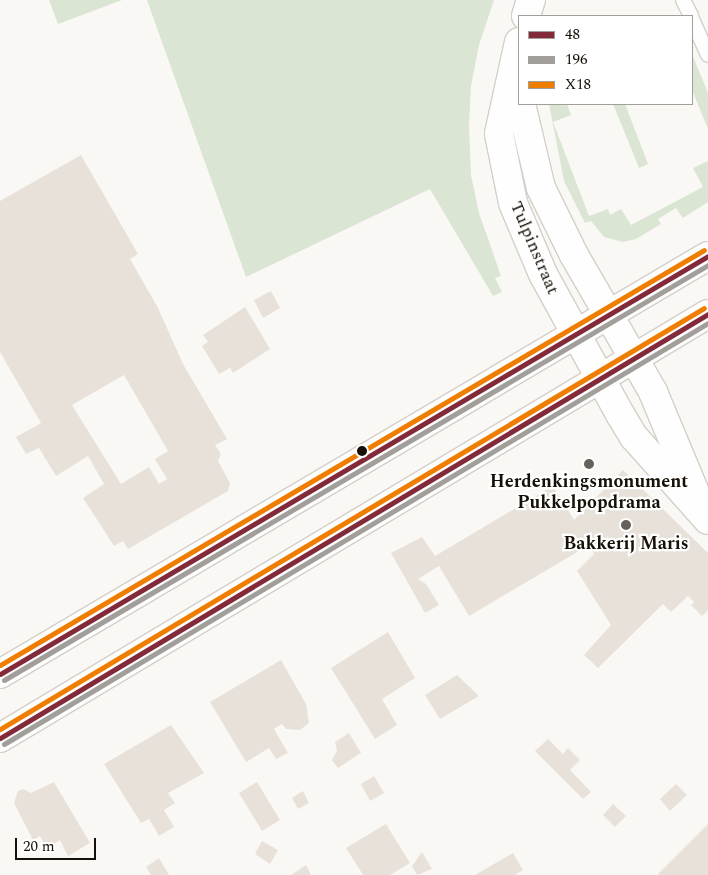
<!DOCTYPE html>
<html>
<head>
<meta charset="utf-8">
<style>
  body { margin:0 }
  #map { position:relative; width:708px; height:875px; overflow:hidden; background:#faf8f5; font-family:Spectral,serif }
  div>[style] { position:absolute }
  .green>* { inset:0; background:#dae5d3 }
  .building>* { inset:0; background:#e8e1da }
  .roads { filter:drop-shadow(1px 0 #d4cfc8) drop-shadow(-1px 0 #d4cfc8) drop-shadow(0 1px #d4cfc8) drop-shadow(0 -1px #d4cfc8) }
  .lane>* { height:14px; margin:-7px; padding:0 7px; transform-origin:7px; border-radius:7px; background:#fefefe }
  .street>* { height:28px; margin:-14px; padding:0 14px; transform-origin:14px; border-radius:14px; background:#fefefe }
  .primary>* { height:28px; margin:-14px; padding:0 14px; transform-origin:14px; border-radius:14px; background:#fefefe }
  .bus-1>* { height:5px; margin:-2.5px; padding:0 2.5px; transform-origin:2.5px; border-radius:2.5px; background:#822a3a }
  .bus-2>* { height:5px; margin:-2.5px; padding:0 2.5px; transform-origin:2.5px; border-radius:2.5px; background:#a29f9b }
  .bus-3>* { height:5px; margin:-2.5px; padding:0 2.5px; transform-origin:2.5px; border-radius:2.5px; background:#ef7d00 }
  .dots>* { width:14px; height:14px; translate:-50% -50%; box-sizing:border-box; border:2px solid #fff; border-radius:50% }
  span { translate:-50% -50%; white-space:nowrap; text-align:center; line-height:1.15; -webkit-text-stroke:4.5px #fff; paint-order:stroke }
  .street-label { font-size:18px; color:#171006 }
  .poi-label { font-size:18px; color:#171006; font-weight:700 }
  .legend { position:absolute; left:518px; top:15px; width:175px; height:90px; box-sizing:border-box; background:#fff; border:1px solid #a29f9b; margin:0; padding:6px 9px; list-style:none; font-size:15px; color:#171006 }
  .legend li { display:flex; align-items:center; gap:10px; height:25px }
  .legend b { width:25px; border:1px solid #a29f9b }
  .scale { position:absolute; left:15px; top:838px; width:81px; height:22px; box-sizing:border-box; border:2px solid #171006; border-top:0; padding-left:6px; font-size:15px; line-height:18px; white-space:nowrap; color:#171006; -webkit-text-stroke:4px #fff; paint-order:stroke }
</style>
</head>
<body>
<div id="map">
  <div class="green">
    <i style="clip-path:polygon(49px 0,122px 0,58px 24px)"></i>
    <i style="clip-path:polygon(147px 0,494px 0,479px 45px,471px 86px,469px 126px,471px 175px,479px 213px,501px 276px,495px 278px,502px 292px,493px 296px,430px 189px,246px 277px)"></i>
    <i style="clip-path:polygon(692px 54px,708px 93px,708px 129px,692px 90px)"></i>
    <i style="clip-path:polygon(549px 104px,567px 104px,571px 115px,553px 122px,589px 216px,608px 209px,610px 215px,621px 209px,631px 225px,703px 187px,693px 168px,708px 161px,708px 202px,683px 218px,676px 208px,658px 219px,661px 224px,636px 239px,623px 242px,604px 237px,591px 221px,585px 223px,564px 181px)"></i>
    <i style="clip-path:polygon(613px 104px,625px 104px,648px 164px,639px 168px)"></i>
  </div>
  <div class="building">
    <i style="clip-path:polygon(evenodd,81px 155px,138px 254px,130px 259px,158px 308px,183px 364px,227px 439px,215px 445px,221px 454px,218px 461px,230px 483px,228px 491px,128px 549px,123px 541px,114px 546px,83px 498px,104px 484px,88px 456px,56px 476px,39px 448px,26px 454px,16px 437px,41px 423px,0 352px,0 201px,81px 155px,124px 375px,168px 451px,155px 459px,167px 479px,159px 484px,149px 467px,121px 484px,72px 405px,124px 375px)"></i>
    <i style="clip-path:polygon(271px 291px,280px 308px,263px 318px,254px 300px)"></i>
    <i style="clip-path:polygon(245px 307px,270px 349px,233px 373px,230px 368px,219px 374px,202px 346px,208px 342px,203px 335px)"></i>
    <i style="clip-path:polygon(623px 470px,708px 553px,708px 610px,702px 616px,691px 605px,694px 602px,688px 596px,671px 612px,663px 604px,598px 668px,584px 655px,611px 625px,577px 571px,594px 554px,589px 545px,469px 616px,439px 566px,418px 579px,426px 584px,439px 605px,425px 613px,391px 553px,422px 537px,435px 556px,553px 486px,574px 520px)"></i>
    <i style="clip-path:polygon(388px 632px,415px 678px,382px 699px,397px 725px,375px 739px,331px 668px)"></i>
    <i style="clip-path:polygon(281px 660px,306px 704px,309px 723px,300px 730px,286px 729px,282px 724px,274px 729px,288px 753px,276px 759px,269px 748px,246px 762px,210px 702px)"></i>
    <i style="clip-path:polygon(457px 675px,479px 696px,440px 719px,425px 695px)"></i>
    <i style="clip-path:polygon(171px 725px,204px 773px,168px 793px,175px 803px,164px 810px,174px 827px,159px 836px,149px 819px,141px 823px,104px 764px)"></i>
    <i style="clip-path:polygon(349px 733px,361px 753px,338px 768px,332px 760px,337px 751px,335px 742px)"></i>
    <i style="clip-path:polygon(548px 739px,563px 754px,568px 748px,580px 760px,570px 770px,591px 792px,583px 799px,535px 751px)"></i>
    <i style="clip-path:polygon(374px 776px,384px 793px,370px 801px,361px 784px)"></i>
    <i style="clip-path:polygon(54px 782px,90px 843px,68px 856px,60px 840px,47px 848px,40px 836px,33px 840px,14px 803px,18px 791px,23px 789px,31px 793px)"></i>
    <i style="clip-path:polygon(257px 782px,280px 820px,262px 831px,239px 793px)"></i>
    <i style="clip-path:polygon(676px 784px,687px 795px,670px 811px,660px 799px)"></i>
    <i style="clip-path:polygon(303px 791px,309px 803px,298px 809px,292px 798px)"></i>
    <i style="clip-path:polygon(613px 804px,626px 816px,615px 827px,603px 815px)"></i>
    <i style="clip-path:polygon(386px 824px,410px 863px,390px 875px,363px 875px,346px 848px)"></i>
    <i style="clip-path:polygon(708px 824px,708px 875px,659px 875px,658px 874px)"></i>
    <i style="clip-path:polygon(262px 841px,278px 850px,270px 864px,255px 854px)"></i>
    <i style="clip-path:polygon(422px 852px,432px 869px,417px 875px,412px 866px)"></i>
    <i style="clip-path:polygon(513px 853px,523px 870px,515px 875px,475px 875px)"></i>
    <i style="clip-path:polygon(159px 858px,169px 875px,151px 875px,146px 867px)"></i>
    <i style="clip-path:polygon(306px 865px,311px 875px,317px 875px,291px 875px)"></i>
  </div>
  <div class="roads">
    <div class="lane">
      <i style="left:683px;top:0;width:18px;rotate:63deg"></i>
      <i style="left:692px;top:19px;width:39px;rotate:66deg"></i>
    </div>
    <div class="street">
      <i style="left:526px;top:16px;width:17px;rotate:-73deg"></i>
      <i style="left:519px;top:42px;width:94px;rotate:102.3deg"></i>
      <i style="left:499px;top:134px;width:70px;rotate:78.5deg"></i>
      <i style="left:513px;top:203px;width:77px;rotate:67.1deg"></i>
      <i style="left:543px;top:274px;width:160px;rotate:61.2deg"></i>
      <i style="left:620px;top:414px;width:27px;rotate:59deg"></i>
      <i style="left:634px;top:437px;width:111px;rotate:48.3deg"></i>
      <i style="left:521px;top:104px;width:86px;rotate:76.6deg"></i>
      <i style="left:541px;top:188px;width:75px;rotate:63.8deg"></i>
      <i style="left:574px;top:255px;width:158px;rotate:60deg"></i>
      <i style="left:653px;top:392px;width:114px;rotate:67.3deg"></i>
    </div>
    <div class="primary">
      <i style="left:0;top:674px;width:822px;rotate:-30.56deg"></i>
      <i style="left:0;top:738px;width:825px;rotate:-30.92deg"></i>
    </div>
  </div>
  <div class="bus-1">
    <i style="left:0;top:674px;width:822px;rotate:-30.56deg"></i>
    <i style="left:0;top:738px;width:825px;rotate:-30.92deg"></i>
  </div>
  <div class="bus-2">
    <i style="left:4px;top:680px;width:817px;rotate:-30.52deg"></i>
    <i style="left:4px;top:744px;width:820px;rotate:-30.88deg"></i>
  </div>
  <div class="bus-3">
    <i style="left:0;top:665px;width:817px;rotate:-30.52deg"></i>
    <i style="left:0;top:729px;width:820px;rotate:-30.88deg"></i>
  </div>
  <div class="dots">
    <i style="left:362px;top:451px;background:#171006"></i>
    <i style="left:589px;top:464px;background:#66615a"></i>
    <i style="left:626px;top:525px;background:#66615a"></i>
  </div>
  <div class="street-label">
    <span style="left:534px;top:248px;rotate:67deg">Tulpinstraat</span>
  </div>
  <div class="poi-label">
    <span style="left:589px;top:493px">Herdenkingsmonument<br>Pukkelpopdrama</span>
    <span style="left:626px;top:544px">Bakkerij Maris</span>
  </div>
  <ul class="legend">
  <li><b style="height:6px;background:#822a3a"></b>48</li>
  <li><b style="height:6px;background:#a29f9b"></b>196</li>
  <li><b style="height:6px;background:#ef7d00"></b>X18</li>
  </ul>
  <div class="scale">20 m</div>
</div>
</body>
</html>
